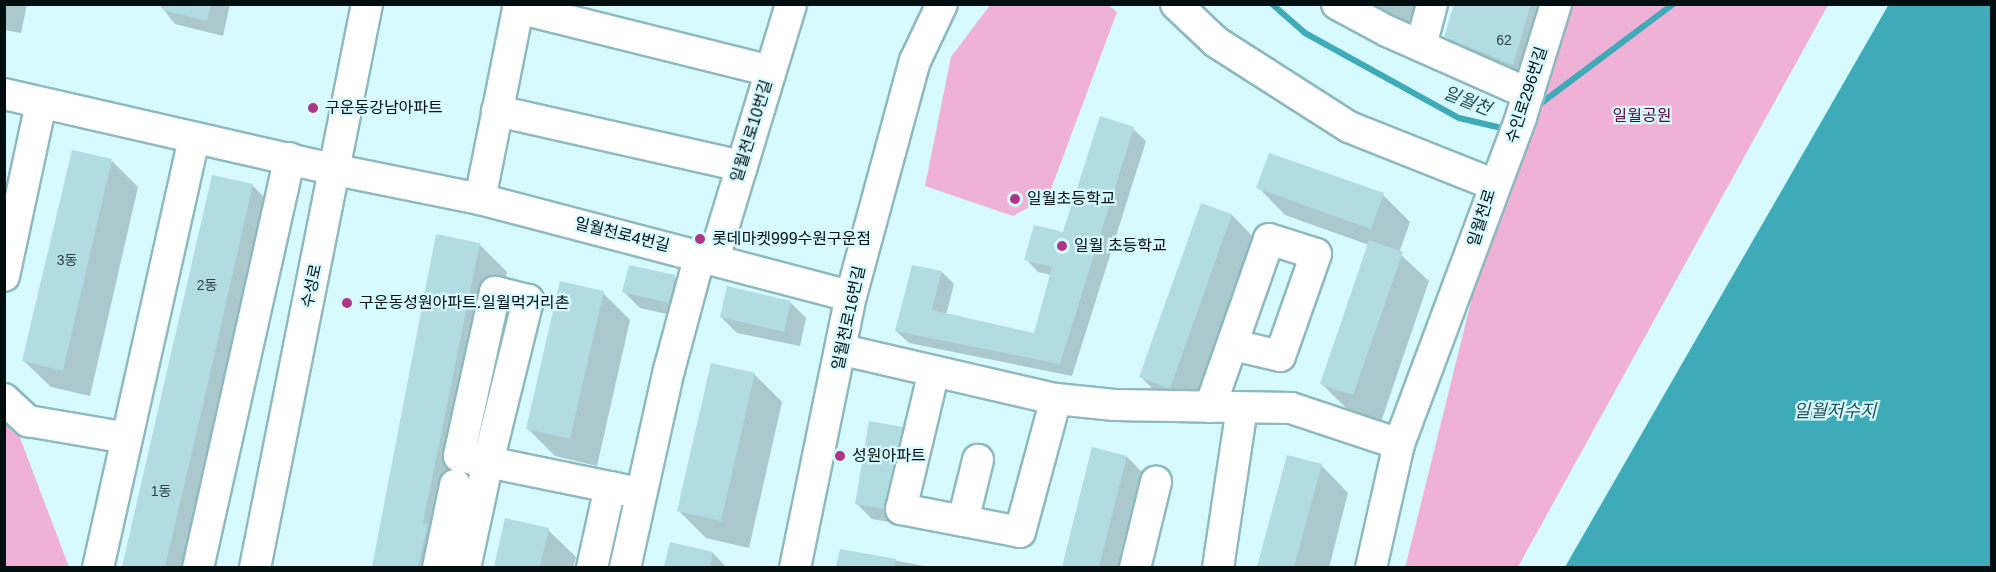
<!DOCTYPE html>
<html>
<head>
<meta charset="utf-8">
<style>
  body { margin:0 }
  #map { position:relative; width:1996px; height:572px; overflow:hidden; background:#d6faff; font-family:Helvetica,"Noto Sans KR",sans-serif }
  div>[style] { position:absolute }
  .green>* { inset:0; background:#f0b1d6 }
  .water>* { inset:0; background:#3fabb8 }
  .shadow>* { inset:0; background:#0003 }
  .stream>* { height:6px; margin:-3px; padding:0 3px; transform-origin:3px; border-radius:3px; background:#3fabb8 }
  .building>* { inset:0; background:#b0dce2 }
  .roads { filter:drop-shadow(2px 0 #8eb9bf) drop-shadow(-2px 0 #8eb9bf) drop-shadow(0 2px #8eb9bf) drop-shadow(0 -2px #8eb9bf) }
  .minor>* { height:30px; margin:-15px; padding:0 15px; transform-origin:15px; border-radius:15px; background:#fff }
  .dots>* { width:16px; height:16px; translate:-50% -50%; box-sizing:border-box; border:3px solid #d6faff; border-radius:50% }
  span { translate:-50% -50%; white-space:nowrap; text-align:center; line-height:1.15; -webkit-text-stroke:4.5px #d6faff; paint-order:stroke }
  .number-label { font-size:14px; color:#2d4245 }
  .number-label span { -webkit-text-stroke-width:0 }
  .street-label { font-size:16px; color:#010f11 }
  .poi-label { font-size:16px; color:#010f11 }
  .left { translate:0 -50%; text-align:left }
  .park-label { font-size:16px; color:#590542 }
  .water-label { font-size:18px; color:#235157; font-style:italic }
  .frame { position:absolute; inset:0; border:6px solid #010f11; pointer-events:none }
</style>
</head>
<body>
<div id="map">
  <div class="green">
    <i style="clip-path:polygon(990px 5px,1108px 5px,1117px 12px,1048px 197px,1013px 216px,925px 186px,951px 57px)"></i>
    <i style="clip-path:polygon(1564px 5px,1828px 5px,1518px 567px,1405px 568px,1494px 209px)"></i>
    <i style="clip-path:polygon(4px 407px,20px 438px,69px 567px,5px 567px)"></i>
  </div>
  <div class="water">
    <i style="clip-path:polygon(1889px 4px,1991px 5px,1991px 567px,1565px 567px)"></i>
  </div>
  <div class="shadow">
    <i style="clip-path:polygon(4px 4px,27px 4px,21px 33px,4px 30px)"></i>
    <i style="clip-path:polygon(159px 4px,230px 4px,223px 36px,175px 24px)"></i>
    <i style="clip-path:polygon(1426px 4px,1418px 28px,1385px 13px,1377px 5px)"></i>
    <i style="clip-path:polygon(1455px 4px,1545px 4px,1523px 74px,1455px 47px,1446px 37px)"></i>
    <i style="clip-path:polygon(1133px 129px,1146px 141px,1072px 376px,909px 343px,896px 331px,942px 272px,954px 284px,946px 315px,1035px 334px,1051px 275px,1038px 272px,1026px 259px,1064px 234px)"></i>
    <i style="clip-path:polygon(112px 161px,138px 187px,90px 396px,51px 387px,24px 361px)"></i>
    <i style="clip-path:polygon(213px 176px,252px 185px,279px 212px,197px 568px,123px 568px)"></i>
    <i style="clip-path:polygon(1258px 187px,1383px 195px,1410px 222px,1399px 253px,1429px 281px,1381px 422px,1349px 411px,1321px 383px,1369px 245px,1285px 215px)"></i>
    <i style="clip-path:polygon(1202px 205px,1232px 215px,1258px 242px,1198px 414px,1167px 404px,1141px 377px)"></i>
    <i style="clip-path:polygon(437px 236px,479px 244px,507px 272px,450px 549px,451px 568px,373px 568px)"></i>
    <i style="clip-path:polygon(674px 277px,690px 292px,684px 318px,640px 308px,624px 292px)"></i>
    <i style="clip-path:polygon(603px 293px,630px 320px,597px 466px,555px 456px,528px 429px)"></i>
    <i style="clip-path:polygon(790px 302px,806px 318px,800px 346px,737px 333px,721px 317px)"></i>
    <i style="clip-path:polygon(754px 374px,782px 402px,749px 548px,706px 538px,679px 511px)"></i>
    <i style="clip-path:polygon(902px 428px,918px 444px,900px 524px,872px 519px,856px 503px)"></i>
    <i style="clip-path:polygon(1093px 448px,1127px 457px,1154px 484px,1133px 568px,1063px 568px)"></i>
    <i style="clip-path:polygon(1288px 457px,1321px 465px,1348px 493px,1329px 568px,1259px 568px)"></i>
    <i style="clip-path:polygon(506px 520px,548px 530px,576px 557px,573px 568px,495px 568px)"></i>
    <i style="clip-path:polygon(671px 544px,713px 553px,727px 568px,665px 568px)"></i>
    <i style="clip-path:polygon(841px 551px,936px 568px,838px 568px)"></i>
  </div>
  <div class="stream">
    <i style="left:1272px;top:4px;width:44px;rotate:41.3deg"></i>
    <i style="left:1305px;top:33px;width:176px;rotate:28.9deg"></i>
    <i style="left:1459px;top:118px;width:48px;rotate:13.2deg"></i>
    <i style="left:1536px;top:107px;width:171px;rotate:-36.9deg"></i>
  </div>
  <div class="building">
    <i style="clip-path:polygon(164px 4px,211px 4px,207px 21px,163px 10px)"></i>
    <i style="clip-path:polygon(1454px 4px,1531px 4px,1513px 65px,1444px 37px)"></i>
    <i style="clip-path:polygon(1100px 116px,1134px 127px,1060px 364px,895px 331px,912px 265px,942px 271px,932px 310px,1034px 333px,1052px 267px,1024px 260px,1034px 225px,1063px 232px)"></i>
    <i style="clip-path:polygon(72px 150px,112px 159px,63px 371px,22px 361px)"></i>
    <i style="clip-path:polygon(1269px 153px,1384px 193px,1371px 229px,1256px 188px)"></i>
    <i style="clip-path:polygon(212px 175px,253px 184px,201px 414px,165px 567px,122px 567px)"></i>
    <i style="clip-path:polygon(1201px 203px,1232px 214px,1170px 389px,1139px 377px)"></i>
    <i style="clip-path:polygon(436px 234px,480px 243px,423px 523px,428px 524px,418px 567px,372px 567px)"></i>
    <i style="clip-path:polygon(1369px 240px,1403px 252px,1353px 395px,1320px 384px)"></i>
    <i style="clip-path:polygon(629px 265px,675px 275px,669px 303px,622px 292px)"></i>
    <i style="clip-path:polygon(560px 281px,604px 291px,570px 439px,526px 429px)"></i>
    <i style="clip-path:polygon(727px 286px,791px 301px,784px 332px,720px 317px)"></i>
    <i style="clip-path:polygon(711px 363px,755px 373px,721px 521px,677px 511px)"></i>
    <i style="clip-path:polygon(869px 421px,903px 427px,884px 509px,855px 504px)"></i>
    <i style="clip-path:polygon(1092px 447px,1127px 456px,1099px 567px,1062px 567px)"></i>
    <i style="clip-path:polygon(1287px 455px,1322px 464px,1294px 567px,1257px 567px)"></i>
    <i style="clip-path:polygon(505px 518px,549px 528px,540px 567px,494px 567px)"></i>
    <i style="clip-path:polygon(670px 542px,713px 552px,710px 567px,664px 567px)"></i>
    <i style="clip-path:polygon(840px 549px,896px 559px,895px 567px,836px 567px)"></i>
  </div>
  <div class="roads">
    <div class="minor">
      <i style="left:519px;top:4px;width:199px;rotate:101.3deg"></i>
      <i style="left:480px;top:199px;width:383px;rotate:14.7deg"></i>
      <i style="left:1176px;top:4px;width:55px;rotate:43.5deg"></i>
      <i style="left:1216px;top:42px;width:158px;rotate:32.6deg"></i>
      <i style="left:1349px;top:127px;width:157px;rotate:21.7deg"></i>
      <i style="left:1337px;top:4px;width:57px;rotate:28.4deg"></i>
      <i style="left:1387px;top:31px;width:155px;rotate:23.9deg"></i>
      <i style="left:518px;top:8px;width:260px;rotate:14deg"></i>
      <i style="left:1421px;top:46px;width:43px;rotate:-75.3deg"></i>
      <i style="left:4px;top:94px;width:341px;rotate:12.9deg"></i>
      <i style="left:336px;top:170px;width:147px;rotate:11.4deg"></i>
      <i style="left:497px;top:111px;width:251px;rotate:12.7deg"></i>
      <i style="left:714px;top:258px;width:265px;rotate:-73.1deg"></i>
      <i style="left:4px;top:276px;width:177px;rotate:-77.9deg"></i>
      <i style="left:843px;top:350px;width:219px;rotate:13deg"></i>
      <i style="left:1056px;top:399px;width:59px;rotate:5.8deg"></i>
      <i style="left:1115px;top:405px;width:176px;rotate:1deg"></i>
      <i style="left:1291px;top:408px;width:114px;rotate:18.4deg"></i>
      <i style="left:934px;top:371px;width:142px;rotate:103.4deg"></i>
      <i style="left:901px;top:509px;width:121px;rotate:10.9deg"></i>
      <i style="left:1020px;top:532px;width:138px;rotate:-74.9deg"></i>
      <i style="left:4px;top:399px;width:33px;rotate:43deg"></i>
      <i style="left:28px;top:421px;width:100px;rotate:9.7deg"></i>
      <i style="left:1210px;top:407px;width:178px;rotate:-70.6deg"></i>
      <i style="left:1269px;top:239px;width:49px;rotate:17.7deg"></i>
      <i style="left:1316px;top:254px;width:108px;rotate:109.4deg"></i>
      <i style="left:1280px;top:356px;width:47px;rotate:-166.6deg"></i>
      <i style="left:963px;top:521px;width:63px;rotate:-76.2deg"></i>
      <i style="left:98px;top:568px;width:441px;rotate:-77.4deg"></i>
      <i style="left:198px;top:568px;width:420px;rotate:-77.4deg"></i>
      <i style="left:255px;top:568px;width:575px;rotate:-78.77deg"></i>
      <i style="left:438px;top:568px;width:85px;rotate:-78.4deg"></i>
      <i style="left:465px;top:568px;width:108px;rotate:-77.8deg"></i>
      <i style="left:488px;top:462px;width:167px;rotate:-76.1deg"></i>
      <i style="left:528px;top:300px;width:34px;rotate:-166deg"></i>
      <i style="left:495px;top:292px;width:168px;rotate:102.4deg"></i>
      <i style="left:459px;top:456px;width:30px;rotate:12deg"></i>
      <i style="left:488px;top:462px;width:125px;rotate:11.6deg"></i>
      <i style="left:592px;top:568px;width:83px;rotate:-77.5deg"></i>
      <i style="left:610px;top:487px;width:19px;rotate:12deg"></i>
      <i style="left:625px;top:568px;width:203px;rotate:-77.5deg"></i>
      <i style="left:669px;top:370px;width:119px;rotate:-74.9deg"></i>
      <i style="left:795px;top:568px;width:278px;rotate:-78.4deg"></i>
      <i style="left:851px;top:296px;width:244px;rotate:-74.8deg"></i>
      <i style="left:915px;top:61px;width:63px;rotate:-64.7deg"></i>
      <i style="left:1135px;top:568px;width:89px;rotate:-76.3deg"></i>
      <i style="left:1218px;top:568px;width:162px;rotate:-81.5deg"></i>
      <i style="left:1371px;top:568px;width:127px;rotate:-77.3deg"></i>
      <i style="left:1399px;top:444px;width:349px;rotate:-69.5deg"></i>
      <i style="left:1521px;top:117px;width:118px;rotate:-72.8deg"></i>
    </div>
  </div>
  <div class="dots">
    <i style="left:313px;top:108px;background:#af3588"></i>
    <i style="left:1015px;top:199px;background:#af3588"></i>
    <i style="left:700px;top:239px;background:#af3588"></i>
    <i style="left:1062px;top:246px;background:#af3588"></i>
    <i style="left:347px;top:303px;background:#af3588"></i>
    <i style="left:840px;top:456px;background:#af3588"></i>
  </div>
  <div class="number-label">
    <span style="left:1504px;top:40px">62</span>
    <span style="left:67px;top:260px">3동</span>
    <span style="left:207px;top:285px">2동</span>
    <span style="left:161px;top:491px">1동</span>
  </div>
  <div class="street-label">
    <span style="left:1527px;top:95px;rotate:-72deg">수인로296번길</span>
    <span style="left:752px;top:131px;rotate:-73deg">일월천로10번길</span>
    <span style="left:1482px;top:218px;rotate:-73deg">일월천로</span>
    <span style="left:622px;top:235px;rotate:14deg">일월천로4번길</span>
    <span style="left:312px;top:286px;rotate:-78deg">수성로</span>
    <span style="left:849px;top:318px;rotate:-78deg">일월천로16번길</span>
  </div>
  <div class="poi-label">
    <span class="left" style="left:325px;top:108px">구운동강남아파트</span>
    <span class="left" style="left:1027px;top:199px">일월초등학교</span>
    <span class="left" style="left:712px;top:239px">롯데마켓999수원구운점</span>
    <span class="left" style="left:1074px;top:246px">일월 초등학교</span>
    <span class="left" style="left:359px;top:303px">구운동성원아파트.일월먹거리촌</span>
    <span class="left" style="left:852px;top:456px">성원아파트</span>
  </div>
  <div class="park-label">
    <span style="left:1642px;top:116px">일월공원</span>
  </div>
  <div class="water-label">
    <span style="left:1467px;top:101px;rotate:22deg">일월천</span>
    <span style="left:1835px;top:411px">일월저수지</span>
  </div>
  <div class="frame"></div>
</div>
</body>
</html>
